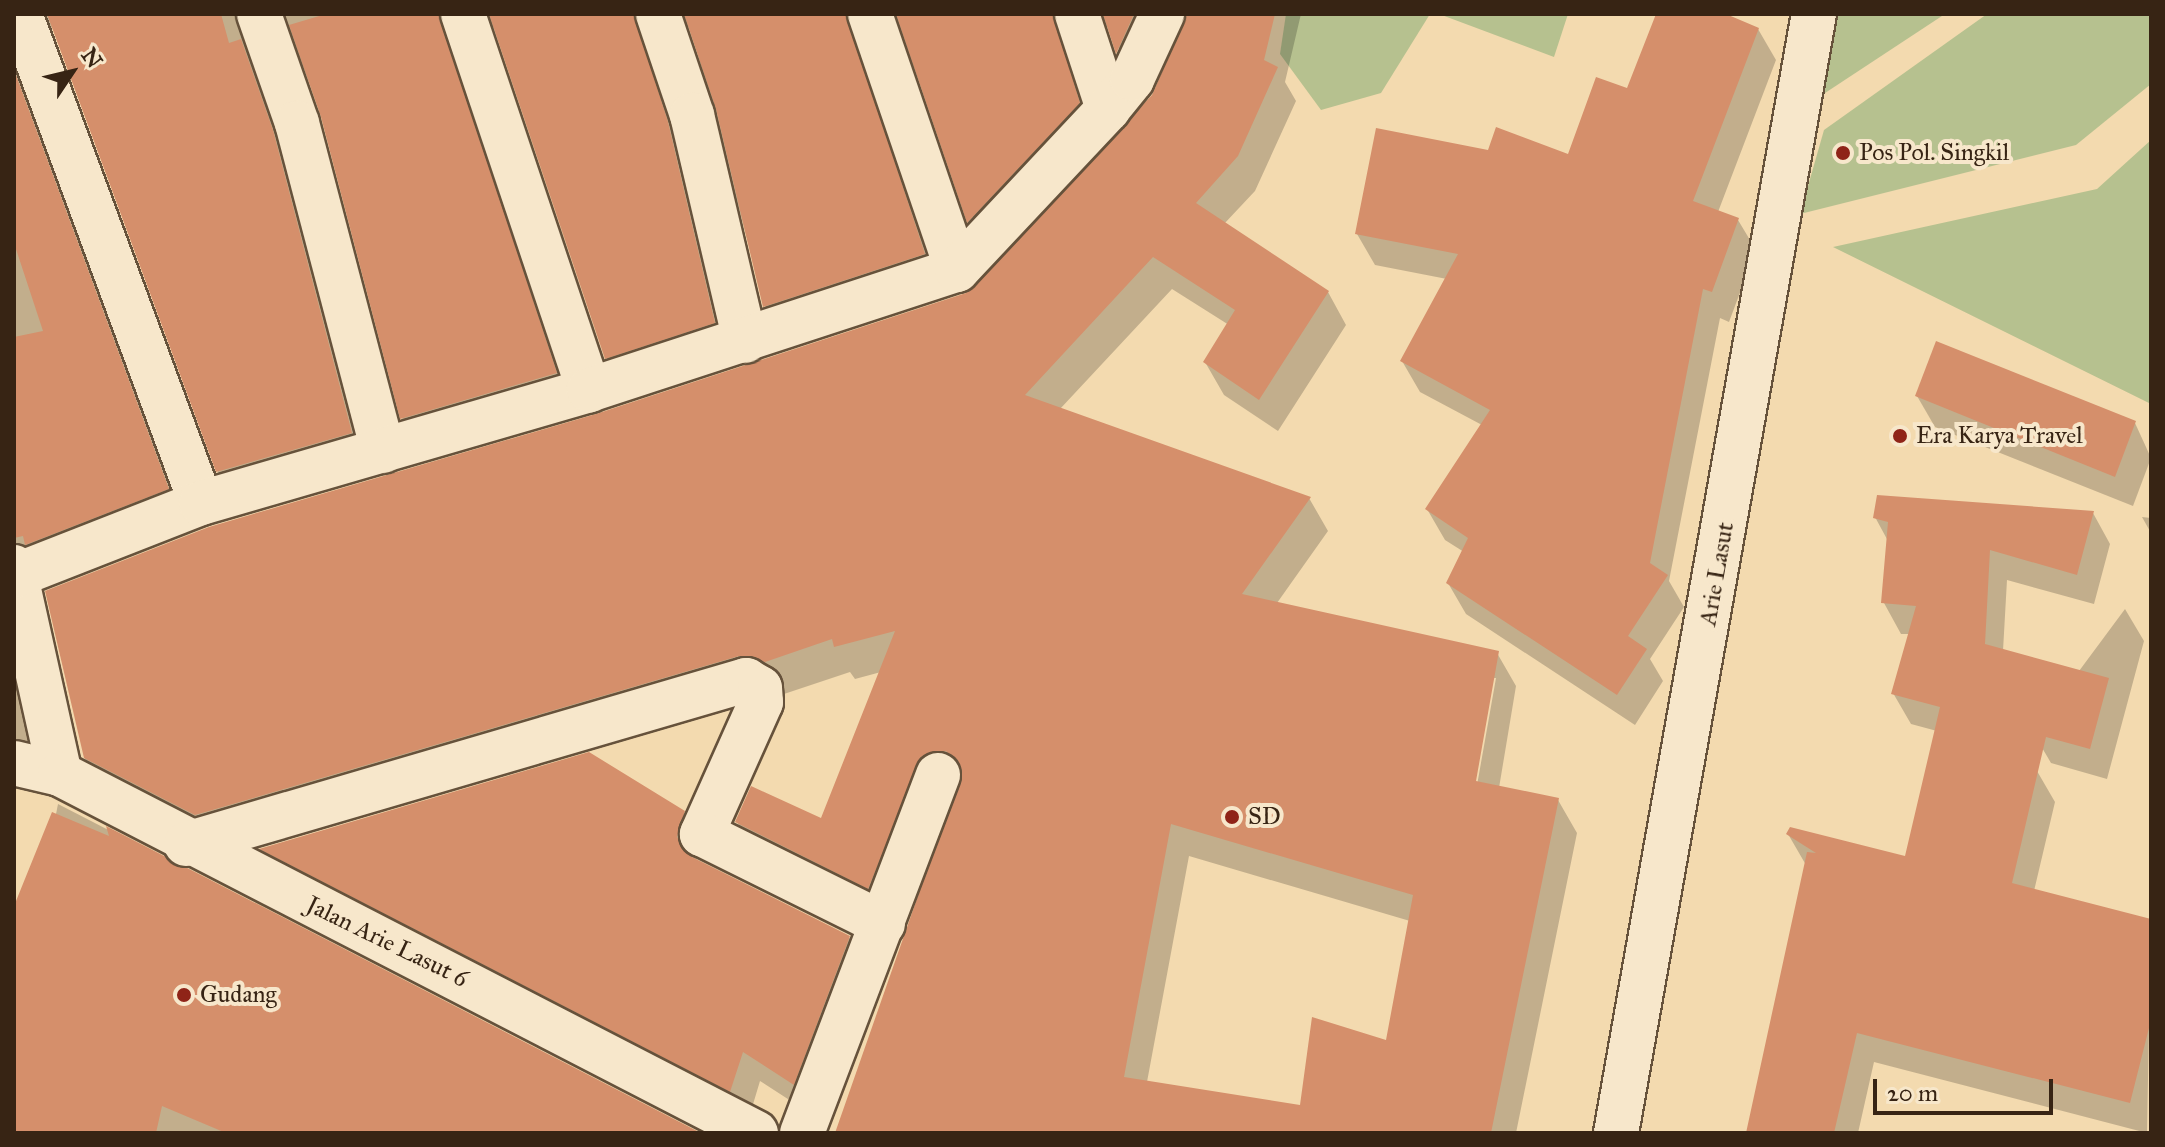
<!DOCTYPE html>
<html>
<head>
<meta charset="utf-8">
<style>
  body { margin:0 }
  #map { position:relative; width:2165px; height:1147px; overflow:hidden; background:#f3daaf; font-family:"IM FELL Great Primer",serif }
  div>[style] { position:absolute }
  .green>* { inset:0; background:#b6c18f }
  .shadow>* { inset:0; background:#0003 }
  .building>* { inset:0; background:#d58f6b }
  .roads { filter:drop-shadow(2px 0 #66523b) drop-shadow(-2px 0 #66523b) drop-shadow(0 2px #66523b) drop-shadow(0 -2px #66523b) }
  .street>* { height:44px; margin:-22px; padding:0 22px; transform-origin:22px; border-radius:22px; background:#f7e7cb }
  .secondary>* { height:44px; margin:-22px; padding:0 22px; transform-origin:22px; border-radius:22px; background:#f7e7cb }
  .dots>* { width:22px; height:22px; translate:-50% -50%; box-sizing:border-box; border:4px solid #f7e7cb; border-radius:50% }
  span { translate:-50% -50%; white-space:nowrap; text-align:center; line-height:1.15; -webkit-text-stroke:8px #f7e7cb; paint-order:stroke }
  .poi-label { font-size:24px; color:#372414 }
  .left { translate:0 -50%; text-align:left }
  .street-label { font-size:24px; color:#372414 }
  .frame { position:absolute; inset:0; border:16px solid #372414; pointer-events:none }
  .north { position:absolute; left:32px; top:32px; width:80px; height:80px; -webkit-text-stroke:6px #f7e7cb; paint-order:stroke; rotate:55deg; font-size:22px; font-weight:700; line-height:32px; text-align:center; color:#372414 }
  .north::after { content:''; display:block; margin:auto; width:28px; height:36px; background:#372414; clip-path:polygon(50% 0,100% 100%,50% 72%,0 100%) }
  .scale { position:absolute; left:1873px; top:1079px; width:180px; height:36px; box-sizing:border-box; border:4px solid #372414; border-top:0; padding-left:10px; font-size:24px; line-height:28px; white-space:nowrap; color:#372414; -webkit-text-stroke:6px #f7e7cb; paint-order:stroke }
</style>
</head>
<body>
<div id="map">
  <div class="green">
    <i style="clip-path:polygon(1286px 14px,1430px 14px,1381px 93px,1321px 110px,1280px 54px)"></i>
    <i style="clip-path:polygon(1439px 14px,1568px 14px,1554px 57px)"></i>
    <i style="clip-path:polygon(1837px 14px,1945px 14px,1822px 95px)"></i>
    <i style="clip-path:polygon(1987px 14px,2151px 14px,2151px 84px,2076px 145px,1800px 214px,1824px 130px)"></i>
    <i style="clip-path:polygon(2151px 140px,2151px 404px,1833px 247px,2097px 189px)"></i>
  </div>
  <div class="shadow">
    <i style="clip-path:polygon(evenodd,14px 14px,1301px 14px,1285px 82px,1296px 101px,1255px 191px,1224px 224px,1328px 292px,1346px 325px,1278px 431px,1224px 395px,1205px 362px,1229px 325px,1172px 289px,1060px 409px,1309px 498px,1328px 531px,1277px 603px,1497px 653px,1516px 686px,1499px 788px,1558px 800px,1577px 833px,1516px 1133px,837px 1133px,959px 785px,887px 920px,756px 855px,737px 822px,822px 821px,881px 672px,855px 679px,850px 672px,784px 694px,759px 688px,215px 847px,103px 790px,84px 757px,597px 416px,967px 295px,1153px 95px,1187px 24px,1165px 26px,1136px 84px,1108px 27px,1089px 22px,1097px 136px,987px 253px,896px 22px,942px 287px,783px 339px,765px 306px,691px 28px,668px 23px,686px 156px,732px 355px,625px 390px,607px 358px,496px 28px,473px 23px,574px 406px,421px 451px,402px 418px,323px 116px,285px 22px,291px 165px,370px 466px,237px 504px,218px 472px,55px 29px,14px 14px,1492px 678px,1496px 678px,1476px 791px,1472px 790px,1492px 678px,14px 14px,1189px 856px,1410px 921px,1388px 1042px,1302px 1107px,1147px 1082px,1189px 856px)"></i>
    <i style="clip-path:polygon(1659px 14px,1720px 14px,1758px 29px,1776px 60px,1718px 212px,1738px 220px,1756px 250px,1729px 322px,1720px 318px,1669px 581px,1684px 607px,1650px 659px,1663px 681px,1635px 725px,1466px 614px,1448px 583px,1464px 552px,1445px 540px,1427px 509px,1482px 425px,1420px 392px,1402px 361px,1447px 279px,1375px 265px,1357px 234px,1489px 152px,1569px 157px,1628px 91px)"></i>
    <i style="clip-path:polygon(14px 54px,186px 522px,14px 587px)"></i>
    <i style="clip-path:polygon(1917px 396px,2135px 423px,2151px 458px,2133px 506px,1935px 427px)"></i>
    <i style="clip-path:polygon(2093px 513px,2110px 544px,2094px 604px,2007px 580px,2003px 651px,2062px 694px,2125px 609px,2144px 641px,2107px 779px,2051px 763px,2041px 746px,2037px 771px,2055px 802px,2034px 891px,2151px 921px,2147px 1133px,1874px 1062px,1858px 1133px,1747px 1133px,1806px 865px,1788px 834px,1907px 859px,1937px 731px,1911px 724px,1893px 693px,1910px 634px,1901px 634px,1884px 603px,1888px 541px,1875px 517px)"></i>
    <i style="clip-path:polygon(2142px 517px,2151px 518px,2151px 533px)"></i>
    <i style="clip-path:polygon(14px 623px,40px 753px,14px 750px)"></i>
    <i style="clip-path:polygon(58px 804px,697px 1133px,14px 1133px,14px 1025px)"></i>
    <i style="clip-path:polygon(683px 812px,701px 843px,696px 861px,849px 937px,867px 968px,811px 1114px,760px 1081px,748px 1121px,279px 879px,262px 850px)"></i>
  </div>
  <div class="building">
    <i style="clip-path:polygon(47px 14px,221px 14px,229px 43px,241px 39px,273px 130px,352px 433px,216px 472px)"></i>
    <i style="clip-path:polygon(326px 14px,439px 14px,557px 373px,400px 419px,321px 117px,289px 25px)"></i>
    <i style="clip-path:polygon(489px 14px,634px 14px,668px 122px,715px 323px,605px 359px)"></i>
    <i style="clip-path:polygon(684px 14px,846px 14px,925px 254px,763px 307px,716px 109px)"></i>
    <i style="clip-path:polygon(896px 14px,1053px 14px,1080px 103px,967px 223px)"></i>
    <i style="clip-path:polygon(1103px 14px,1134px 14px,1116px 54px)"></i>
    <i style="clip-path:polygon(evenodd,1187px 14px,1275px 14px,1264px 60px,1278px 67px,1238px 156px,1196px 203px,1329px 291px,1259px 400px,1203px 362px,1235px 310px,1153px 257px,1025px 395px,1311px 497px,1242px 594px,1499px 651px,1476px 781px,1559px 798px,1491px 1133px,835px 1133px,962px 770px,946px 751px,922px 756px,868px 889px,735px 822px,751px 786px,821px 818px,895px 631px,834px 647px,832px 639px,765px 662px,739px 656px,195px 815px,84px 758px,45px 591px,209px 527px,596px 414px,966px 293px,1152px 95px,1187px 14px,1171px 824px,1413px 895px,1386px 1040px,1312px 1017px,1300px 1105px,1124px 1077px,1171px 824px)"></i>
    <i style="clip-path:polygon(1656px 14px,1726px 14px,1759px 28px,1693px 201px,1739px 218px,1712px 292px,1703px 289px,1650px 563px,1668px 575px,1628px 636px,1647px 649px,1617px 695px,1446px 583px,1468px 538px,1425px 509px,1490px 410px,1400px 361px,1458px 254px,1355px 234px,1376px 128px,1488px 150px,1496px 127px,1568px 154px,1596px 77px,1627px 88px)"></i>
    <i style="clip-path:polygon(14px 70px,169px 489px,25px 545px,23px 536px,14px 538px,14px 337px,43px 331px,14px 243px)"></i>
    <i style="clip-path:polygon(1936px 341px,2136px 421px,2115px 477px,1915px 396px)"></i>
    <i style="clip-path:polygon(1877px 495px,2094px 511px,2077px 575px,1990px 550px,1985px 644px,2109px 678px,2090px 749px,2046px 737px,2012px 883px,2151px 919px,2151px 1020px,2130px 1103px,1857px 1033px,1834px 1133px,1746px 1133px,1807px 852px,1816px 853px,1786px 834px,1790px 827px,1905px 856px,1940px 707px,1891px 694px,1916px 606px,1881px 603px,1888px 522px,1873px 518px)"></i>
    <i style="clip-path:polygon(589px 752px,685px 811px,677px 837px,690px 856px,850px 936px,794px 1085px,743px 1052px,730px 1092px,259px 849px)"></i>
    <i style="clip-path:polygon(52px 812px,109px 836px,106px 826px,701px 1133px,226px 1133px,162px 1106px,156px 1133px,14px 1133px,14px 906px)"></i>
  </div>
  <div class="roads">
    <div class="street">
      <i style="left:20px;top:14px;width:521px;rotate:69.69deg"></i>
      <i style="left:259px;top:14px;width:115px;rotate:70.8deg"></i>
      <i style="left:297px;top:123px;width:339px;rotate:75.3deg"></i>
      <i style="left:463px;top:14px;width:397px;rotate:71.5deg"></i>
      <i style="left:658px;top:14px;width:107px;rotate:71.4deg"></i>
      <i style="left:692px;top:115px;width:232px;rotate:76.8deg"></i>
      <i style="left:870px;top:14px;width:270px;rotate:71.2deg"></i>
      <i style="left:1077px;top:14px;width:100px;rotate:71.9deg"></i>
      <i style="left:14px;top:567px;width:212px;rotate:77.5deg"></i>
      <i style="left:17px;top:575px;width:198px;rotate:-21.4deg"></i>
      <i style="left:201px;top:503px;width:404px;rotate:-16.2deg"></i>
      <i style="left:589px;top:390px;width:387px;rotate:-18.1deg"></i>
      <i style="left:957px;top:270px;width:221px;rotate:-46.8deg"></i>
      <i style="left:1108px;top:109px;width:38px;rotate:-51deg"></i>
      <i style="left:1132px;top:79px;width:72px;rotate:-65.2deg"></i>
      <i style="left:14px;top:763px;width:47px;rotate:13.4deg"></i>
      <i style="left:60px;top:774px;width:783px;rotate:27.28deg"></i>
      <i style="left:186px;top:844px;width:584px;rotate:-16.32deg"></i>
      <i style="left:746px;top:680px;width:16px;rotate:30deg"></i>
      <i style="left:760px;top:688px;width:14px;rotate:86deg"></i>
      <i style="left:761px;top:702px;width:145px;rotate:114.1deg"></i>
      <i style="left:702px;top:834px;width:202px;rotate:26.4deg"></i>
      <i style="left:802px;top:1133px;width:383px;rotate:-69.2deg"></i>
    </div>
    <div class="secondary">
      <i style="left:1616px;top:1133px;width:1136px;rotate:-79.97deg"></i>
    </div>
  </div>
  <div class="dots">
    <i style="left:1843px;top:153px;background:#8f2418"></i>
    <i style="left:1900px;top:436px;background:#8f2418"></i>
    <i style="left:1232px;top:817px;background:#8f2418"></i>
    <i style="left:184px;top:995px;background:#8f2418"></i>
  </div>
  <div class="poi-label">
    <span class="left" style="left:1859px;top:153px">Pos Pol. Singkil</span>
    <span class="left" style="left:1916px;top:436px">Era Karya Travel</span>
    <span class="left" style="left:1248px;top:817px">SD</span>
    <span class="left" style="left:200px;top:995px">Gudang</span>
  </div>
  <div class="street-label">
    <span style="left:1717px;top:574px;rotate:-80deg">Arie Lasut</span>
    <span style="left:387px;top:942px;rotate:26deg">Jalan Arie Lasut 6</span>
  </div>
  <div class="frame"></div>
  <div class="north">N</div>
  <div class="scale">20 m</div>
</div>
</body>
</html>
